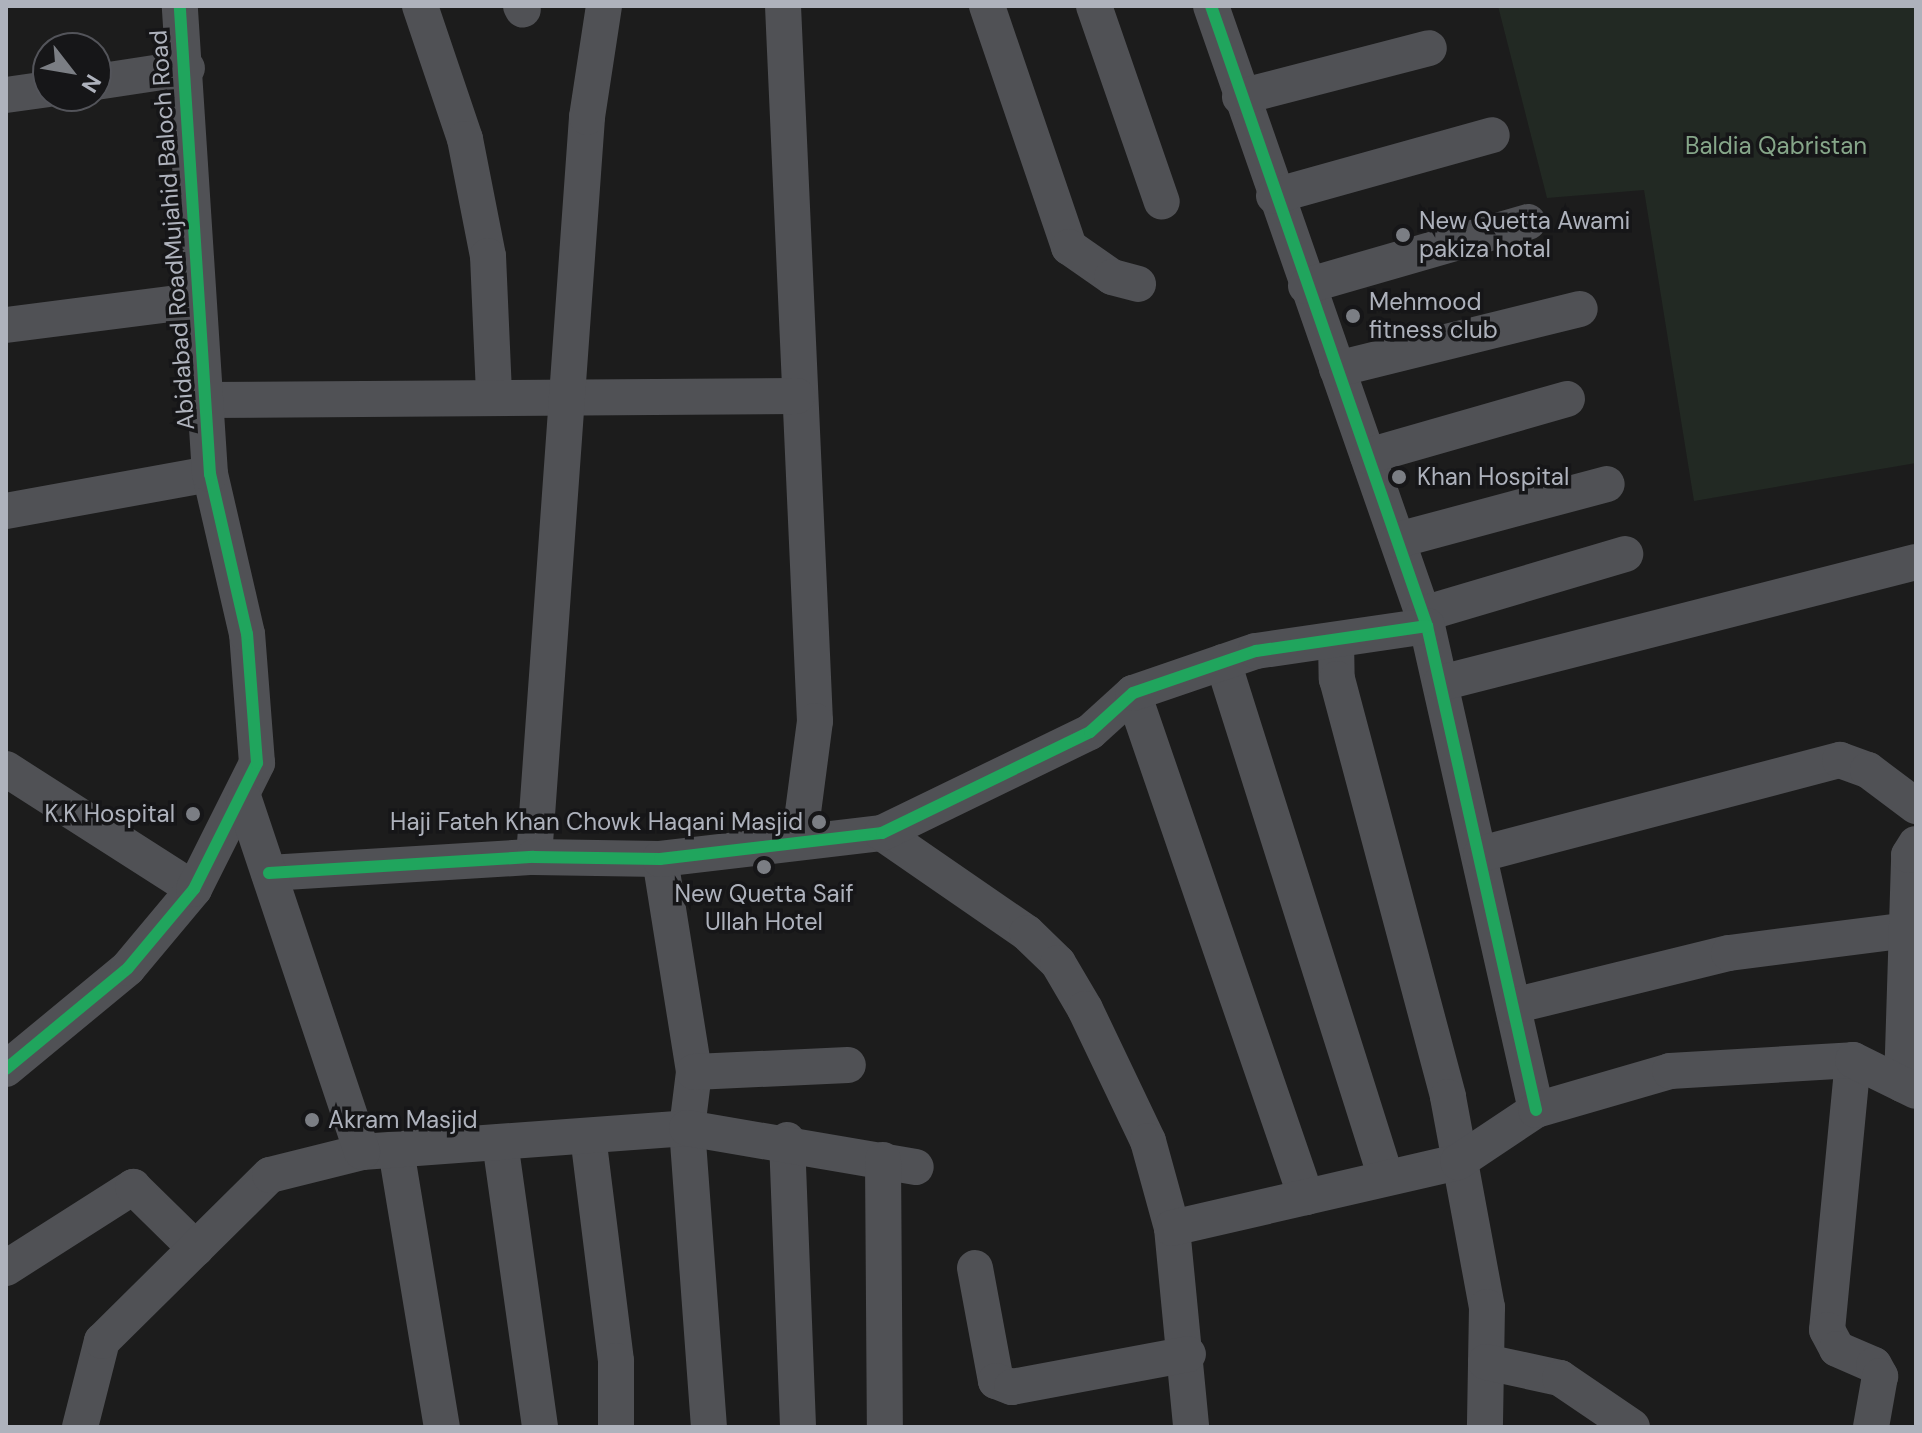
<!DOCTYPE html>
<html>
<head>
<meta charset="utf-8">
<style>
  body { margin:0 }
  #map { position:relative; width:1922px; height:1433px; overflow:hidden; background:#1c1c1c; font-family:"DM Sans",sans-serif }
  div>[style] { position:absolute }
  .green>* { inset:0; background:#222923 }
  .minor>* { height:36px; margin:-18px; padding:0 18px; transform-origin:18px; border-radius:18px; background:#505155 }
  .cycleway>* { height:12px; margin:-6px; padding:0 6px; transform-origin:6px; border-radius:6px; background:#20a55d }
  .dots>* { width:22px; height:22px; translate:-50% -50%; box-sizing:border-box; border:4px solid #161618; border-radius:50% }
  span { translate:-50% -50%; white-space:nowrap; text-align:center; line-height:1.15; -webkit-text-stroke:7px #161618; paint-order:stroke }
  .park-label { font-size:24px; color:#86a689 }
  .poi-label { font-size:24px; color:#aeb2bc }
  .left { translate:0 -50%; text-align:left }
  .right { translate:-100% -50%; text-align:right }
  .street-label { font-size:24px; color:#aeb2bc }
  .frame { position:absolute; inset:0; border:8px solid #aeb2bc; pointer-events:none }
  .north { position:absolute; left:32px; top:32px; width:80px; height:80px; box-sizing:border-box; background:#161618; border:2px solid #53545a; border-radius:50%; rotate:121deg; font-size:22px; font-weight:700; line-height:32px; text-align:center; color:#aeb2bc }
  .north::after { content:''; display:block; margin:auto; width:28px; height:36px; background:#7b7e84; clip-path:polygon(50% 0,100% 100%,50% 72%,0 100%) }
</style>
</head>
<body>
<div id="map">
  <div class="green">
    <i style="clip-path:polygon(1498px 6px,1916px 6px,1916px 463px,1694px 501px,1644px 190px,1547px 198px)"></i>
  </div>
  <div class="minor">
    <i style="left:420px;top:6px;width:140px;rotate:71.3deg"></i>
    <i style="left:465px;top:139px;width:119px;rotate:78.9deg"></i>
    <i style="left:488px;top:256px;width:139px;rotate:87.5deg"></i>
    <i style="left:521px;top:6px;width:4px;rotate:63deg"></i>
    <i style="left:783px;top:6px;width:716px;rotate:87.44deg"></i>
    <i style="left:815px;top:721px;width:122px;rotate:97.5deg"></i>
    <i style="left:987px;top:6px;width:255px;rotate:71.2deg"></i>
    <i style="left:1069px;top:247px;width:52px;rotate:34.9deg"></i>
    <i style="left:1112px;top:277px;width:27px;rotate:15deg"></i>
    <i style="left:1094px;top:6px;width:207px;rotate:70.9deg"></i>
    <i style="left:1211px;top:6px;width:657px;rotate:70.79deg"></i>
    <i style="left:1427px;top:626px;width:496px;rotate:77.3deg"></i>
    <i style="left:96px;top:82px;width:92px;rotate:-8.7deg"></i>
    <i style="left:6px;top:95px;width:42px;rotate:-8.1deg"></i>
    <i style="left:1240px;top:97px;width:195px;rotate:-14.5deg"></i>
    <i style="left:1274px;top:196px;width:226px;rotate:-15.6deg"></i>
    <i style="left:1306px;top:286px;width:231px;rotate:-16.1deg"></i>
    <i style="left:6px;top:325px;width:190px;rotate:-7.3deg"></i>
    <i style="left:1337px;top:369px;width:250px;rotate:-13.9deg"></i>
    <i style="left:203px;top:400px;width:594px;rotate:-0.39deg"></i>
    <i style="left:1368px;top:456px;width:207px;rotate:-16deg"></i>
    <i style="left:6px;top:511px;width:207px;rotate:-10.3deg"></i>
    <i style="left:1398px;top:540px;width:216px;rotate:-15deg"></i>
    <i style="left:1423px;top:614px;width:211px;rotate:-16.5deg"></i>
    <i style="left:1336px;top:640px;width:39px;rotate:89deg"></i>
    <i style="left:1337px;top:679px;width:432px;rotate:75.1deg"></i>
    <i style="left:1448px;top:1097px;width:214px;rotate:79.5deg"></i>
    <i style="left:1487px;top:1307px;width:120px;rotate:91deg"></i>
    <i style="left:1223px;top:662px;width:541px;rotate:72.47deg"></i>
    <i style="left:1441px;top:683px;width:490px;rotate:-14.3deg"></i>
    <i style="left:1133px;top:693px;width:533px;rotate:71.06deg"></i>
    <i style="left:6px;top:769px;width:223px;rotate:32.6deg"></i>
    <i style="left:882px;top:833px;width:176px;rotate:34.6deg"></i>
    <i style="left:1027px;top:933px;width:43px;rotate:44.1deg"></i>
    <i style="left:1058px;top:963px;width:53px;rotate:59.6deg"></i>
    <i style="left:1085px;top:1009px;width:146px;rotate:64.5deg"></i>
    <i style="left:1148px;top:1141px;width:90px;rotate:74.6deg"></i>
    <i style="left:1172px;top:1228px;width:200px;rotate:84.5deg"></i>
    <i style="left:1481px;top:854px;width:371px;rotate:-14.7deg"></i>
    <i style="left:1840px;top:760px;width:30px;rotate:20deg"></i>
    <i style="left:1868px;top:770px;width:60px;rotate:36.9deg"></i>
    <i style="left:534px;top:857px;width:742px;rotate:-85.9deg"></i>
    <i style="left:587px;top:117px;width:112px;rotate:-81.3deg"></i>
    <i style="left:660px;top:859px;width:216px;rotate:80.9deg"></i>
    <i style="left:694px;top:1072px;width:56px;rotate:97.1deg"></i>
    <i style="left:687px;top:1128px;width:300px;rotate:85.8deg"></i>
    <i style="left:269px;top:873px;width:265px;rotate:-3.5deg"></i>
    <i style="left:534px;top:857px;width:126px;rotate:0.9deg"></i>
    <i style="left:660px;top:859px;width:224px;rotate:-6.7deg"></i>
    <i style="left:882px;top:833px;width:231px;rotate:-25.9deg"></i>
    <i style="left:1090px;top:732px;width:58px;rotate:-42.2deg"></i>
    <i style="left:1133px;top:693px;width:130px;rotate:-18.9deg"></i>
    <i style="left:1256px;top:651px;width:173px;rotate:-8.3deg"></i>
    <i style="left:1513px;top:1006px;width:222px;rotate:-13.8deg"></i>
    <i style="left:1729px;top:953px;width:189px;rotate:-7.3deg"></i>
    <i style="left:1853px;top:1060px;width:271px;rotate:95.5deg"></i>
    <i style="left:1827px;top:1330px;width:21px;rotate:62deg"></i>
    <i style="left:1837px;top:1349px;width:40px;rotate:23.4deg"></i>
    <i style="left:1874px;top:1365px;width:13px;rotate:61deg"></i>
    <i style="left:1880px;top:1376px;width:52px;rotate:100deg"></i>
    <i style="left:6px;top:1069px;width:158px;rotate:-39.6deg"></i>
    <i style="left:128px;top:968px;width:103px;rotate:-50.1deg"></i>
    <i style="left:194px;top:889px;width:141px;rotate:-63.4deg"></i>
    <i style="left:257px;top:763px;width:129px;rotate:-94.4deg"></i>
    <i style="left:247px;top:634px;width:164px;rotate:-103deg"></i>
    <i style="left:210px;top:474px;width:469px;rotate:-93.7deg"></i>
    <i style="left:694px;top:1072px;width:154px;rotate:-2.6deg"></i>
    <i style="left:1902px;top:1084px;width:229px;rotate:-88.2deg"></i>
    <i style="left:1909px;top:855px;width:13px;rotate:-58deg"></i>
    <i style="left:588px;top:1136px;width:227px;rotate:82.9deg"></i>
    <i style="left:616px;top:1361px;width:66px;rotate:90deg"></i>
    <i style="left:787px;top:1140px;width:287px;rotate:87.8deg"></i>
    <i style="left:500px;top:1142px;width:288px;rotate:82deg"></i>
    <i style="left:396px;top:1150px;width:281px;rotate:80.6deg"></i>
    <i style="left:362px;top:1152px;width:326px;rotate:-4.2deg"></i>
    <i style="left:687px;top:1128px;width:232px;rotate:9.7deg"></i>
    <i style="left:883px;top:1160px;width:267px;rotate:89.6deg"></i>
    <i style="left:1172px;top:1228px;width:294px;rotate:-13deg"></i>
    <i style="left:1458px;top:1162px;width:94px;rotate:-33.7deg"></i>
    <i style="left:1536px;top:1110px;width:140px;rotate:-16.2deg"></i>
    <i style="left:1670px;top:1071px;width:183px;rotate:-3.4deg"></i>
    <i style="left:1853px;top:1060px;width:70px;rotate:26.2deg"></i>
    <i style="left:6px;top:1268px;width:151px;rotate:-32.5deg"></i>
    <i style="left:133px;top:1187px;width:88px;rotate:44.5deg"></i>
    <i style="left:975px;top:1268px;width:115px;rotate:79.5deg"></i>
    <i style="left:996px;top:1381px;width:17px;rotate:21deg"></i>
    <i style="left:1012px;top:1387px;width:179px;rotate:-10.6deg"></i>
    <i style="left:1486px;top:1362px;width:76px;rotate:12.2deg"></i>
    <i style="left:1560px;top:1378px;width:87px;rotate:34.2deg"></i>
    <i style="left:80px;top:1427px;width:89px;rotate:-75.7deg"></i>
    <i style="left:102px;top:1341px;width:236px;rotate:-44.7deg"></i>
    <i style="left:270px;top:1175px;width:95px;rotate:-14deg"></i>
    <i style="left:362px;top:1152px;width:371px;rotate:-108.5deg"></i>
  </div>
  <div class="cycleway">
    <i style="left:1211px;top:6px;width:657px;rotate:70.79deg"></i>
    <i style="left:1427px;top:626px;width:496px;rotate:77.3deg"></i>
    <i style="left:269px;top:873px;width:265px;rotate:-3.5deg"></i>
    <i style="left:534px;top:857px;width:126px;rotate:0.9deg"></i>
    <i style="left:660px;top:859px;width:224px;rotate:-6.7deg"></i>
    <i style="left:882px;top:833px;width:231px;rotate:-25.9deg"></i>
    <i style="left:1090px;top:732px;width:58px;rotate:-42.2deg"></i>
    <i style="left:1133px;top:693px;width:130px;rotate:-18.9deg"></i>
    <i style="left:1256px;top:651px;width:173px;rotate:-8.3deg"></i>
    <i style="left:6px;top:1069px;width:158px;rotate:-39.6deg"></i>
    <i style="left:128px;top:968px;width:103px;rotate:-50.1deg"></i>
    <i style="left:194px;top:889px;width:141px;rotate:-63.4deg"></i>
    <i style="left:257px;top:763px;width:129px;rotate:-94.4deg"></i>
    <i style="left:247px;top:634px;width:164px;rotate:-103deg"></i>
    <i style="left:210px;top:474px;width:469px;rotate:-93.7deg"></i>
  </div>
  <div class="dots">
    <i style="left:1403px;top:235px;background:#7b7e84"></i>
    <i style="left:1353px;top:316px;background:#7b7e84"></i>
    <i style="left:1399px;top:477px;background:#7b7e84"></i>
    <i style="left:193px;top:814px;background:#7b7e84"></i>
    <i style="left:819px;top:822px;background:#7b7e84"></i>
    <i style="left:764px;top:867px;background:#7b7e84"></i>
    <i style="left:312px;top:1120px;background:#7b7e84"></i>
  </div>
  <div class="park-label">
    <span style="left:1776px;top:146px">Baldia Qabristan</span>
  </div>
  <div class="poi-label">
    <span class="left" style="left:1419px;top:235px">New Quetta Awami<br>pakiza hotal</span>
    <span class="left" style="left:1369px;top:316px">Mehmood<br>fitness club</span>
    <span class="left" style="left:1417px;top:477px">Khan Hospital</span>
    <span class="right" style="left:175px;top:814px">K.K Hospital</span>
    <span class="right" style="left:803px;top:822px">Haji Fateh Khan Chowk Haqani Masjid</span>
    <span style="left:764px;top:908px">New Quetta Saif<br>Ullah Hotel</span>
    <span class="left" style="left:328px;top:1120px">Akram Masjid</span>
  </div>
  <div class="street-label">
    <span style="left:172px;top:230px;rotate:-94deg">Abidabad RoadMujahid Baloch Road</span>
  </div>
  <div class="frame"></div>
  <div class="north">N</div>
</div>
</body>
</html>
